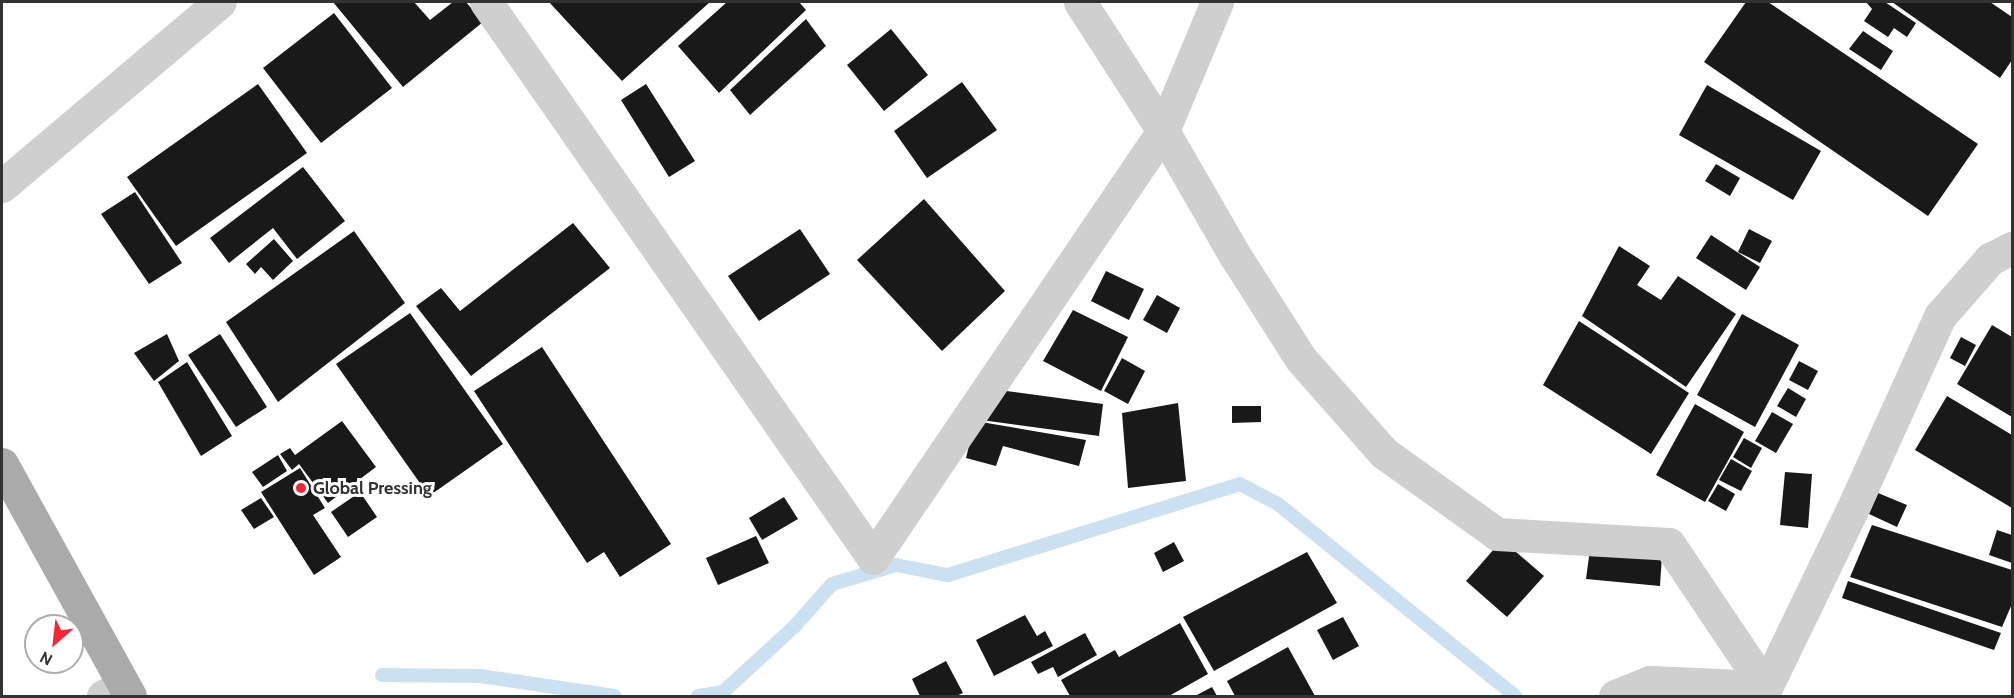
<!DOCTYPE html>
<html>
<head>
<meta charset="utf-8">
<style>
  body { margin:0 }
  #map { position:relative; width:2014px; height:698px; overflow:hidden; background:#fff; font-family:Cabin,sans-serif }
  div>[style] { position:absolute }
  .stream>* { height:14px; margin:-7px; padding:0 7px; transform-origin:7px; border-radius:7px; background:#cbe1f1 }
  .building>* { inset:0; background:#191919 }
  .minor>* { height:33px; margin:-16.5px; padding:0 16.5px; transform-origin:16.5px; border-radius:16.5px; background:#cfcfcf }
  .major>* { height:33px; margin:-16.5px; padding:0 16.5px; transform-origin:16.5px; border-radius:16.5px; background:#aaa }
  .dots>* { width:16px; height:16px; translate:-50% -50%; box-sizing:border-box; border:3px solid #fff; border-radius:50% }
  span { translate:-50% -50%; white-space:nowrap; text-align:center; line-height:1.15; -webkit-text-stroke:6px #fff; paint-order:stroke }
  .poi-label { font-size:18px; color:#323232; font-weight:700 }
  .left { translate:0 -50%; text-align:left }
  .frame { position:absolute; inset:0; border:3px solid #323232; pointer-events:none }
  .north { position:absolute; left:24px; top:614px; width:60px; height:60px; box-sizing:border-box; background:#fff; border:2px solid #adadad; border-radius:50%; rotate:208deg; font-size:16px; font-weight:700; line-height:24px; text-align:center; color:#323232 }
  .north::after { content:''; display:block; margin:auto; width:21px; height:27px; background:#f72634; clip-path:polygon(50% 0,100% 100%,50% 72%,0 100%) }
</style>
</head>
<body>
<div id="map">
  <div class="stream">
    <i style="left:382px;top:675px;width:98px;rotate:0.6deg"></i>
    <i style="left:480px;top:676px;width:136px;rotate:8.4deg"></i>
    <i style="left:698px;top:696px;width:25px;rotate:-9deg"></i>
    <i style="left:723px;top:692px;width:96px;rotate:-42.5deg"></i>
    <i style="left:794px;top:627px;width:57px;rotate:-48.5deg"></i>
    <i style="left:832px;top:584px;width:67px;rotate:-16.5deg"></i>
    <i style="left:896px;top:565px;width:53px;rotate:10.9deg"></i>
    <i style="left:948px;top:575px;width:306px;rotate:-17.3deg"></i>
    <i style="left:1240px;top:484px;width:43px;rotate:27.8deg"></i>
    <i style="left:1278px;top:504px;width:305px;rotate:39deg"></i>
  </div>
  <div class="building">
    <i style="clip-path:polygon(333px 2px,414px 2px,430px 20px,453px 2px,466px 2px,483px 22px,403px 87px)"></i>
    <i style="clip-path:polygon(549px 2px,710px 2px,622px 81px)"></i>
    <i style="clip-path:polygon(727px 2px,799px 2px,806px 10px,719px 93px,678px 46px)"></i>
    <i style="clip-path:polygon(1746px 2px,1768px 2px,1978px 144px,1928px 216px,1704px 62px)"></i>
    <i style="clip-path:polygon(1866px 2px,1885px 2px,1916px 23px,1907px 37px,1894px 28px,1888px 37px,1864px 21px,1872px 9px)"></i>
    <i style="clip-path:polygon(1892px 2px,1990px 2px,2012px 17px,2012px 60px,2000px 78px)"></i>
    <i style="clip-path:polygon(334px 13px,392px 88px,321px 143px,263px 68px)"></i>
    <i style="clip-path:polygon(806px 19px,826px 46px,750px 115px,730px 90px)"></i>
    <i style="clip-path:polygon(891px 29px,928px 75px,884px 111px,847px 65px)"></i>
    <i style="clip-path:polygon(1863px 31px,1893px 51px,1881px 70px,1849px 49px)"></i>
    <i style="clip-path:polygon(962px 82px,997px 130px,927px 178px,894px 131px)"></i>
    <i style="clip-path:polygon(258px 84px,307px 153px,176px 246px,127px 177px)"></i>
    <i style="clip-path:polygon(646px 84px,695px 161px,669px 177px,621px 100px)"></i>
    <i style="clip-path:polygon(1707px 85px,1821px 151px,1793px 200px,1679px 135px)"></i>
    <i style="clip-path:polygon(1716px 164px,1740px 178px,1730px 196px,1705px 181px)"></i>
    <i style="clip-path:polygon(303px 167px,345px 221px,297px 259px,273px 228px,229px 263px,210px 238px)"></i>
    <i style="clip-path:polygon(135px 192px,182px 263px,149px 284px,101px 214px)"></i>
    <i style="clip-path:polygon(924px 199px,1005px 291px,942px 351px,857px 260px)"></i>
    <i style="clip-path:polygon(573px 223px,610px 268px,471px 376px,416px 306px,441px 288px,460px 311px)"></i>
    <i style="clip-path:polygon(800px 229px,830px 274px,759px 321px,728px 276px)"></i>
    <i style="clip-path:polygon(1749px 229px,1772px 241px,1760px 263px,1738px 252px)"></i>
    <i style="clip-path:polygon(354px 231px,405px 303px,278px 402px,226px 322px)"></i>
    <i style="clip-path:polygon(1711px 235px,1760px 267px,1746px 290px,1696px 258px)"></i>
    <i style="clip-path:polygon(274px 239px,293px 261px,273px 280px,261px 267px,255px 274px,246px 264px)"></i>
    <i style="clip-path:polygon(1619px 246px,1650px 266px,1637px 285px,1661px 300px,1678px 276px,1736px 314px,1686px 387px,1582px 316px)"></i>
    <i style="clip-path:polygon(1106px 271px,1144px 289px,1129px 320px,1091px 301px)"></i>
    <i style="clip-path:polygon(1157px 295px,1180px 308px,1167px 333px,1143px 320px)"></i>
    <i style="clip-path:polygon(1073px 310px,1128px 337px,1101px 391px,1043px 361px)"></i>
    <i style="clip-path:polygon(410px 313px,503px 444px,429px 496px,336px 364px)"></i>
    <i style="clip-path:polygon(1742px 314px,1799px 345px,1755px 427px,1697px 395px)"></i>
    <i style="clip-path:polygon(1579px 321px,1689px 393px,1651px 454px,1543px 385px)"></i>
    <i style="clip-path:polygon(1992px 325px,2012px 337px,2012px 417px,1957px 384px)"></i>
    <i style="clip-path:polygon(167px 334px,179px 361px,154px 381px,134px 353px)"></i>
    <i style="clip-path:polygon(220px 334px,267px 407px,236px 427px,188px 355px)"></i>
    <i style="clip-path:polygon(1961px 337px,1976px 345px,1965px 366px,1950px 358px)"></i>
    <i style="clip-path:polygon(542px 347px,671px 544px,620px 577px,604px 552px,587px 563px,474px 391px)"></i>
    <i style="clip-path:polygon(1122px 358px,1145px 371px,1128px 404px,1104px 391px)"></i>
    <i style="clip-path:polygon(1799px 361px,1818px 371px,1808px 390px,1789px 380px)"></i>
    <i style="clip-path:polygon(187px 362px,232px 436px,201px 456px,158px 382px)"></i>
    <i style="clip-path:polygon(1788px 388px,1806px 399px,1796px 417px,1777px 406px)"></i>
    <i style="clip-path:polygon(991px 389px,1103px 404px,1099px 436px,981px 420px)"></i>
    <i style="clip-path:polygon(1947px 396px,2012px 435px,2012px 508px,1915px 450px)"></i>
    <i style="clip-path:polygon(1178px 403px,1186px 481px,1128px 488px,1122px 413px)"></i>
    <i style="clip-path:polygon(1695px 404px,1744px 432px,1705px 502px,1656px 475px)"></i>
    <i style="clip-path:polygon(1232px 406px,1261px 406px,1261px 422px,1232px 423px)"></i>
    <i style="clip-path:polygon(1772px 412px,1793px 424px,1776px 453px,1755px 441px)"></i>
    <i style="clip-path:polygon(342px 421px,376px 467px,328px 503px,299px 464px,292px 470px,280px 454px,290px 448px,295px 455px)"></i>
    <i style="clip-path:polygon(975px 421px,1086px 440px,1079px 466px,1003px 446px,996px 466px,966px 458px)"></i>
    <i style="clip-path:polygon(1744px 438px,1762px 448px,1751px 468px,1733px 457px)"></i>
    <i style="clip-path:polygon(278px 455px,287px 471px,263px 487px,252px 472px)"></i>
    <i style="clip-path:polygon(1731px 459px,1752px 471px,1741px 491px,1719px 480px)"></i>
    <i style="clip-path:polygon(300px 468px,325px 508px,313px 515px,341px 557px,314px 575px,261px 492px)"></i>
    <i style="clip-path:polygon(1785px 472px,1812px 474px,1808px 528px,1780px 525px)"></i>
    <i style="clip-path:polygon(1718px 484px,1735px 494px,1726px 511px,1708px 501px)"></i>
    <i style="clip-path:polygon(360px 492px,377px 517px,348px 537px,331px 512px)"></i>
    <i style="clip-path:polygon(1878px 493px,1907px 505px,1897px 527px,1869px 514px)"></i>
    <i style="clip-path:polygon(784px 497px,798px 519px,762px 540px,749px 518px)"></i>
    <i style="clip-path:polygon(261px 498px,274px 517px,254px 529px,241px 510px)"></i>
    <i style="clip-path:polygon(1872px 525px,2012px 570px,2012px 604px,2002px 627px,1850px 577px)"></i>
    <i style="clip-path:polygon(1997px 530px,2012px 535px,2012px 563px,1989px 555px)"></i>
    <i style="clip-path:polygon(756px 536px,769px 563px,718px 585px,706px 558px)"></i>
    <i style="clip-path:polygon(1502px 540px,1544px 576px,1507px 617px,1466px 581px)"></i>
    <i style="clip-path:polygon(1174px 542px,1184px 561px,1163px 572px,1154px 553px)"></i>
    <i style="clip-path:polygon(1590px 549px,1662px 555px,1660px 586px,1586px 579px)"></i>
    <i style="clip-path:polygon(1307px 552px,1337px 603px,1214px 671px,1183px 617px)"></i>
    <i style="clip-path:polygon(1848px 581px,2001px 633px,1994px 650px,1842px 598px)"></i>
    <i style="clip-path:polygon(1025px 615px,1037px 636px,1045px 631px,1053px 646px,994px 676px,976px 640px)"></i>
    <i style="clip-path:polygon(1343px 617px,1359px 646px,1333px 660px,1317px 630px)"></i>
    <i style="clip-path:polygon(1180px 623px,1208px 674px,1169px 696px,1070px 696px,1061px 680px,1115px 650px,1119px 657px)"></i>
    <i style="clip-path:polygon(1085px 633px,1097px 655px,1058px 677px,1053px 667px,1038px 674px,1031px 662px)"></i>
    <i style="clip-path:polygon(1288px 647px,1315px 696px,1235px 696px,1227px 681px)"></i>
    <i style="clip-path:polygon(946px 661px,963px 693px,956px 696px,920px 696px,912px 679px)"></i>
    <i style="clip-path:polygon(1212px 687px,1217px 696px,1195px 696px)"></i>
  </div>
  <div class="minor">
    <i style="left:486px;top:2px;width:677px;rotate:55.16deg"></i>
    <i style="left:873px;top:558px;width:516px;rotate:-55.82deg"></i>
    <i style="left:1163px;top:131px;width:140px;rotate:-67.3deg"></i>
    <i style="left:1080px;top:2px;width:153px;rotate:57.2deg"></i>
    <i style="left:1163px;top:131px;width:142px;rotate:60deg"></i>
    <i style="left:1234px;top:254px;width:125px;rotate:57.5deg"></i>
    <i style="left:1301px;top:359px;width:125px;rotate:48.6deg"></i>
    <i style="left:1384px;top:453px;width:139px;rotate:35.6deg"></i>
    <i style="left:1497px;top:534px;width:172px;rotate:3.3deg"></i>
    <i style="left:1669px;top:544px;width:172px;rotate:56.1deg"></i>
    <i style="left:2px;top:186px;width:285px;rotate:-40.2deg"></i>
    <i style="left:103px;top:696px;width:23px;rotate:-25deg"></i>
    <i style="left:1615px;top:696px;width:38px;rotate:-22deg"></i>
    <i style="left:1650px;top:682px;width:115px;rotate:2.5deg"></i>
    <i style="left:1762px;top:696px;width:204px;rotate:-64.2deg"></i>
    <i style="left:1851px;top:512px;width:215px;rotate:-65.6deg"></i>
    <i style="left:1940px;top:316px;width:76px;rotate:-48.7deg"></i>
    <i style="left:1990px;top:259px;width:25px;rotate:-27deg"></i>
  </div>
  <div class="major">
    <i style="left:2px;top:464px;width:265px;rotate:61.1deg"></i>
  </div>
  <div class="dots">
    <i style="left:301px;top:488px;background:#f72634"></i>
  </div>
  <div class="poi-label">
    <span class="left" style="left:313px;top:488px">Global Pressing</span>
  </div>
  <div class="frame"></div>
  <div class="north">N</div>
</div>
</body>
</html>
